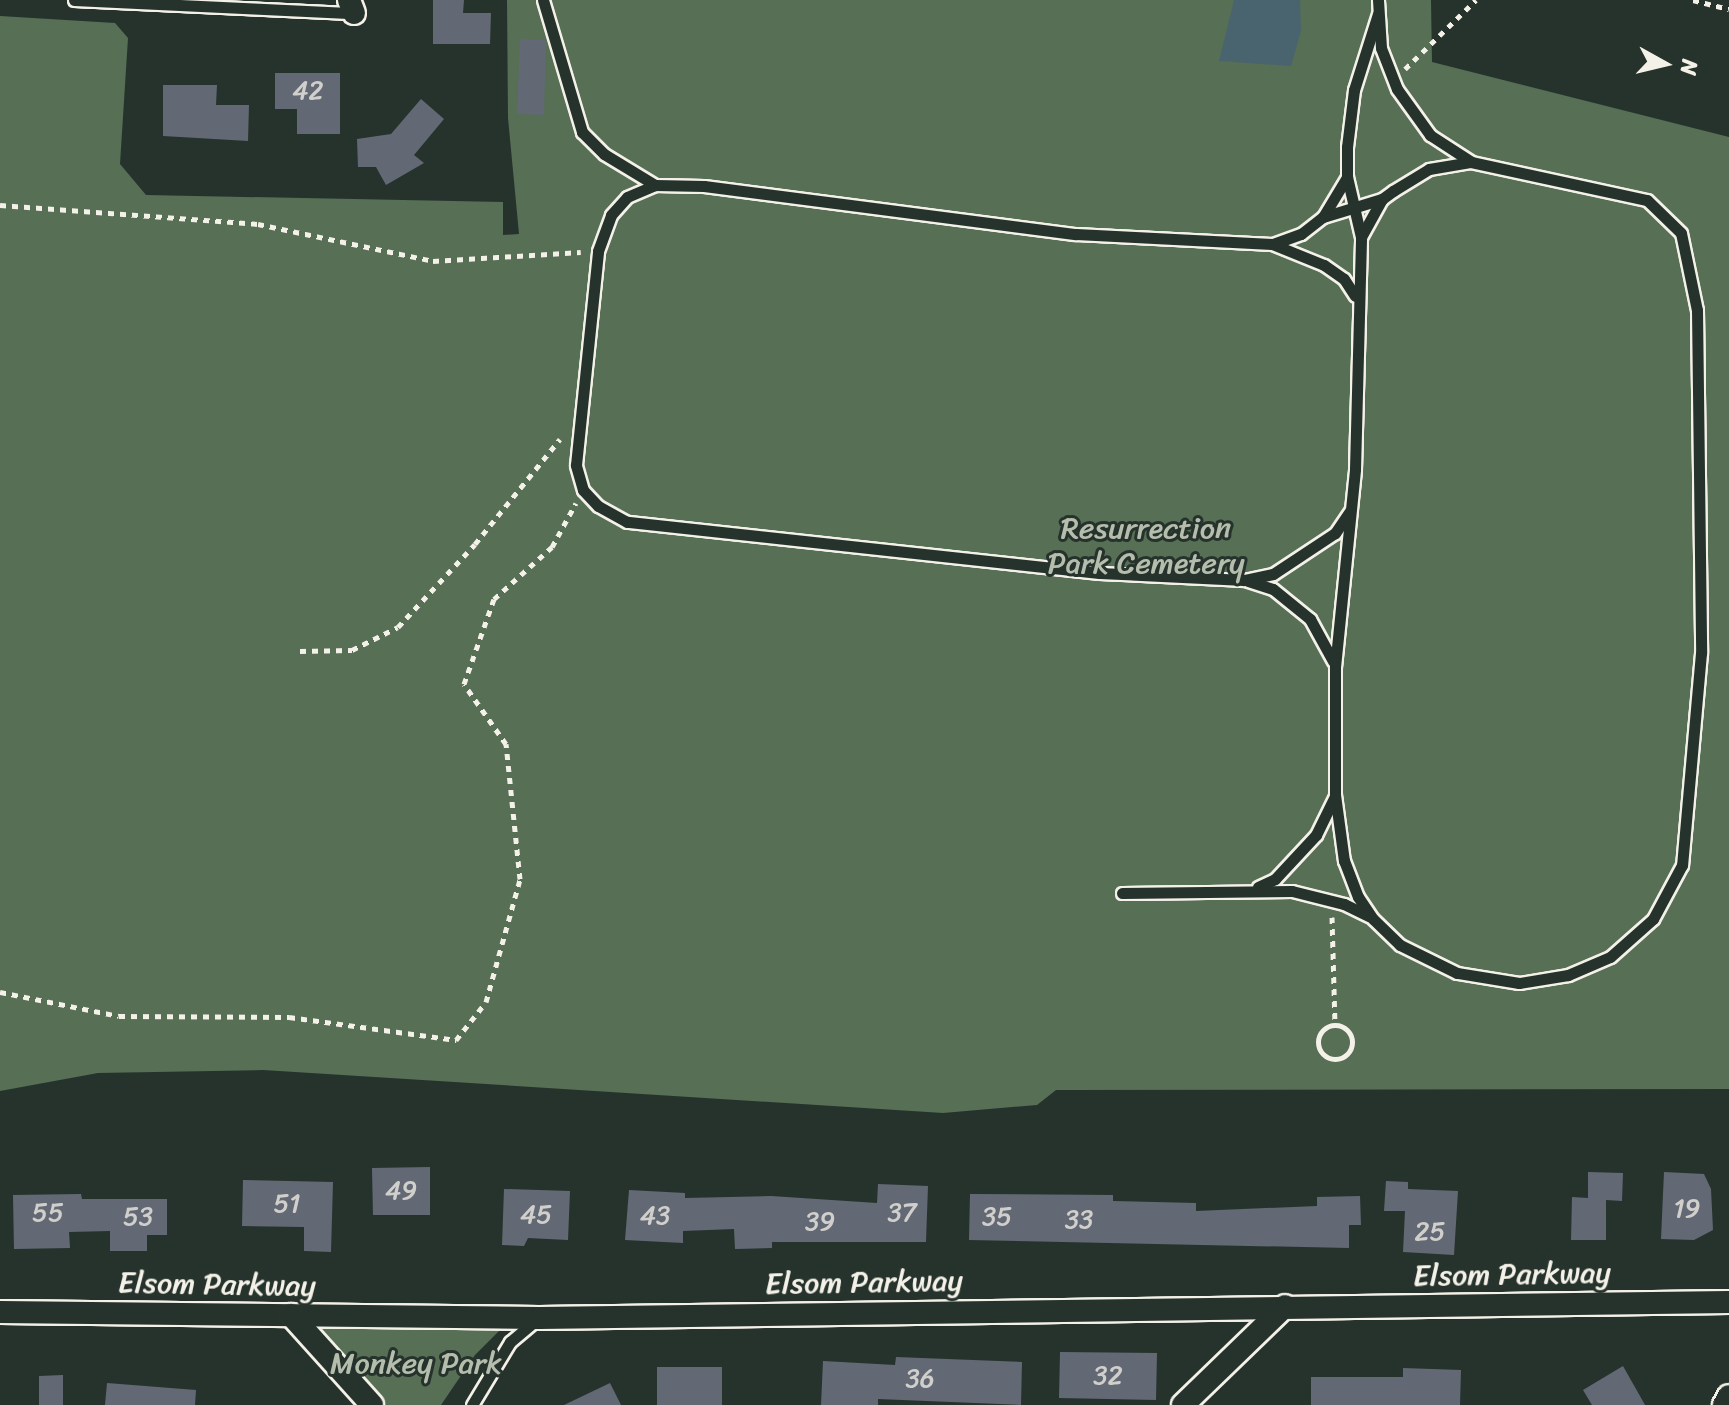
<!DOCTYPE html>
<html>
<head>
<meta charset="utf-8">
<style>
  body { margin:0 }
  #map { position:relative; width:1729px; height:1405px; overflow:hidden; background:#26332d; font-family:Sriracha,sans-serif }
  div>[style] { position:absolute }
  .green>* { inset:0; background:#566f55 }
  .water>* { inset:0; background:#4a646f }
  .building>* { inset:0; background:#626974 }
  .path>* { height:5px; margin-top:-2.5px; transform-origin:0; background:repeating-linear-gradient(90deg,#f4f1e8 0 6px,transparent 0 12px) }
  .path>.ring { margin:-2.5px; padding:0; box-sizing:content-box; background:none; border:5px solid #f4f1e8; border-radius:50% }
  .roads { filter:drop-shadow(2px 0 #f4f1e8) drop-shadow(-2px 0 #f4f1e8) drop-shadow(0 2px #f4f1e8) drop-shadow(0 -2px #f4f1e8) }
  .service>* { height:11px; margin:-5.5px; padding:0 5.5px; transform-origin:5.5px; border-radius:5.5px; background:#26332d }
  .minor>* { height:22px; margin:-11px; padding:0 11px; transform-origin:11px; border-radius:11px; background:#26332d }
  span { translate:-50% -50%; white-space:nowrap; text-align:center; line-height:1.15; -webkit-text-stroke:6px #26332d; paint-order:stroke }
  .number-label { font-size:26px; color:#d0cfcb }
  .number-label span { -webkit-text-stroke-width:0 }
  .park-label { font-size:30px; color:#b5bdad }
  .street-label { font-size:30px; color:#f4f1e8 }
  .north { position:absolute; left:1625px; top:24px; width:80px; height:80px; -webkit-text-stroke:6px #26332d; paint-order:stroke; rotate:98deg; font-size:22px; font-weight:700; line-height:32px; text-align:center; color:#f4f1e8 }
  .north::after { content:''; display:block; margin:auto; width:28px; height:36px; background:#f4f1e8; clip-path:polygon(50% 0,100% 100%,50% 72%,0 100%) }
</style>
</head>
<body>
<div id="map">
  <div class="green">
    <i style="clip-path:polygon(507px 0,1431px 0,1432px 62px,1729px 137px,1729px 1089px,1056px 1090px,1037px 1105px,943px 1113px,263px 1070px,98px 1073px,0 1091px,0 16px,115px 23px,128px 38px,120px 164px,146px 195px,503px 202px,503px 235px,519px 234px,508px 118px)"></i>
    <i style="clip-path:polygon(512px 1318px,475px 1355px,441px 1405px,385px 1405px,312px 1325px)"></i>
  </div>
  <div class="water">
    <i style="clip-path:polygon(1234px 0,1300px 0,1301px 31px,1291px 66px,1219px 61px)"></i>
  </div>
  <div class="building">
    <i style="clip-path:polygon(433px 0,464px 0,463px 13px,491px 13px,490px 44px,433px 44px)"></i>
    <i style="clip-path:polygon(520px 39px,546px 40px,544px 115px,517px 114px)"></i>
    <i style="clip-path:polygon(275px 73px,340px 73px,340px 134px,297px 134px,297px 109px,275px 109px)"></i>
    <i style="clip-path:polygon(163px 85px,217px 85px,216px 105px,249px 105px,248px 141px,163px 136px)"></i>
    <i style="clip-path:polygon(421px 99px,444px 119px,414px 155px,424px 163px,386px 185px,376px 167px,358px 167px,357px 139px,391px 134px)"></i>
    <i style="clip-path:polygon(430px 1167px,430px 1215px,373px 1215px,372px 1168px)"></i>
    <i style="clip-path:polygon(1588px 1172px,1623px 1173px,1622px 1201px,1606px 1200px,1606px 1240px,1571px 1240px,1572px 1197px,1588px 1198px)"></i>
    <i style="clip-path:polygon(1664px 1172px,1704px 1174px,1711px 1189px,1713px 1230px,1694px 1240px,1661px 1239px)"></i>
    <i style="clip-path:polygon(243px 1180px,333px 1182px,331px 1252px,304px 1251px,304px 1227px,242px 1226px)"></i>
    <i style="clip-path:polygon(1386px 1181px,1408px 1182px,1408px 1189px,1458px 1191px,1454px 1255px,1403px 1252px,1405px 1211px,1384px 1211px)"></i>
    <i style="clip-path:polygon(878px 1184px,928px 1186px,926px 1242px,772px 1242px,772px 1248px,735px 1249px,734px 1229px,683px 1231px,683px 1243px,625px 1240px,629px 1190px,685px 1193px,685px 1198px,771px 1196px,877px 1203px)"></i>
    <i style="clip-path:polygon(504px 1189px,570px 1191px,568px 1240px,528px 1238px,524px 1246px,502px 1245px)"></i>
    <i style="clip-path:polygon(81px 1194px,82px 1199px,167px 1199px,167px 1235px,147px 1235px,147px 1251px,110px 1251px,110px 1231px,69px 1232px,70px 1248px,14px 1249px,13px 1195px)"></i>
    <i style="clip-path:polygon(970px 1194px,1113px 1195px,1113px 1201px,1196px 1203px,1196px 1211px,1317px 1206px,1317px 1197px,1360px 1196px,1361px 1225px,1349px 1225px,1349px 1248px,969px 1240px)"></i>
    <i style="clip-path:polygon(1060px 1352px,1157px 1353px,1156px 1400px,1059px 1398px)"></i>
    <i style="clip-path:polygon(896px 1357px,1022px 1362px,1021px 1405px,878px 1399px,878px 1405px,821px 1405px,823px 1361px,895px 1365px)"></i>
    <i style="clip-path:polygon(1623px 1366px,1645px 1405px,1592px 1405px,1583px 1390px)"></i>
    <i style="clip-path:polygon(657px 1367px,722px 1367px,722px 1405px,657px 1405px)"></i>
    <i style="clip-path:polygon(1403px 1368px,1461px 1370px,1460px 1405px,1311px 1405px,1311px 1377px,1403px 1377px)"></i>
    <i style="clip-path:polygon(63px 1375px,63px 1405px,39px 1405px,39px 1376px)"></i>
    <i style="clip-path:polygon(107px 1383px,196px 1390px,195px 1405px,105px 1405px)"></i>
    <i style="clip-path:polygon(610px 1383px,621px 1405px,564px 1405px)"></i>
  </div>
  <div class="path">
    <i style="left:1693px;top:0;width:37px;rotate:14deg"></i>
    <i style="left:1405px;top:69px;width:99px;rotate:-44.2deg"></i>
    <i style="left:0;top:205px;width:259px;rotate:4.2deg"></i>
    <i style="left:258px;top:224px;width:179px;rotate:11.9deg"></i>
    <i style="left:433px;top:261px;width:148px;rotate:-3.5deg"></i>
    <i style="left:300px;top:651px;width:52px;rotate:-1.1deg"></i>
    <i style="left:352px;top:650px;width:51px;rotate:-26.6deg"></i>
    <i style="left:398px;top:627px;width:113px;rotate:-47.1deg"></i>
    <i style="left:475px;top:544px;width:135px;rotate:-51deg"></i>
    <i style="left:1332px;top:917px;width:107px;rotate:88.4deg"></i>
    <i style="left:0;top:992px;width:121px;rotate:11.4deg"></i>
    <i style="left:119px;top:1016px;width:170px;rotate:0.3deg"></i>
    <i style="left:289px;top:1017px;width:169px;rotate:7.8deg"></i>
    <i style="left:456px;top:1040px;width:48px;rotate:-51.7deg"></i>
    <i style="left:486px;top:1002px;width:128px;rotate:-74.5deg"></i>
    <i style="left:520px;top:879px;width:136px;rotate:-95.9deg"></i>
    <i style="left:506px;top:744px;width:73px;rotate:-125deg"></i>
    <i style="left:464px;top:684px;width:90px;rotate:-70.6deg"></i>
    <i style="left:494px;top:599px;width:78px;rotate:-41.9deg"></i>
    <i style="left:552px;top:547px;width:50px;rotate:-61.4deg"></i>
    <i class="ring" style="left:1318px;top:1025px;width:29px;height:29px"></i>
  </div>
  <div class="roads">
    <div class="service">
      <i style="left:74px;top:0;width:280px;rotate:2.7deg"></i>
      <i style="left:543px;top:0;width:138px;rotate:73.5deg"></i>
      <i style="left:582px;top:132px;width:31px;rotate:45deg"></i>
      <i style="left:604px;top:154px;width:60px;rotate:31.3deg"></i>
      <i style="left:1378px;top:0;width:48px;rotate:86.4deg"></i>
      <i style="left:1381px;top:48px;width:44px;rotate:68.7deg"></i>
      <i style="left:1397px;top:89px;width:57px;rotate:54.3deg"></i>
      <i style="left:1430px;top:135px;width:48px;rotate:33deg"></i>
      <i style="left:1471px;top:162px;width:180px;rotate:12.2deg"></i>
      <i style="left:1647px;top:200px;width:47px;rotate:44.1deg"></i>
      <i style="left:1681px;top:233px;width:79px;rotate:78.3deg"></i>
      <i style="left:1697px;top:310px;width:343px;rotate:89.3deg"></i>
      <i style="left:1701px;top:653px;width:213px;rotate:95.1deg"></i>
      <i style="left:1682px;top:865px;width:61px;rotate:118.2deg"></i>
      <i style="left:1653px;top:919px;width:57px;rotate:138.5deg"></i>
      <i style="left:1610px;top:957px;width:46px;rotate:156.8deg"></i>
      <i style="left:1568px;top:975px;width:50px;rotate:170.7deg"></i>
      <i style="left:1519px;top:983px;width:63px;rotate:-170.8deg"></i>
      <i style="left:1457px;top:973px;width:64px;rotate:-153.8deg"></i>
      <i style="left:1400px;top:945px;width:37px;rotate:-136deg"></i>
      <i style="left:1373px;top:919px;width:27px;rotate:-124deg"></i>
      <i style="left:1358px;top:897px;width:39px;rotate:-111deg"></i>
      <i style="left:1344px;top:861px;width:68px;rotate:-97.7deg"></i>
      <i style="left:1335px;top:794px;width:127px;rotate:-90deg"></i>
      <i style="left:1335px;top:667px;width:199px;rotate:-84.2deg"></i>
      <i style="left:1355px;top:469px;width:232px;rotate:-88.5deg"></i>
      <i style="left:1361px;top:237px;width:43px;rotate:-61.1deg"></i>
      <i style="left:1382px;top:199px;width:14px;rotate:-36deg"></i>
      <i style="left:1393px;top:191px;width:42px;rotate:-31.4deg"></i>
      <i style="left:1429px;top:169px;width:43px;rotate:-9.5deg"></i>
      <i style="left:1323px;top:217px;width:62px;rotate:-17deg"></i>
      <i style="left:1361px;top:237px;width:62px;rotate:-103.1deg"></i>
      <i style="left:1347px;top:177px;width:30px;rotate:-90deg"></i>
      <i style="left:1347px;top:147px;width:57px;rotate:-83deg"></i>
      <i style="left:1354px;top:90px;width:80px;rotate:-72.5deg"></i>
      <i style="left:1273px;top:244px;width:30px;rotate:-20deg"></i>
      <i style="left:1301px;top:234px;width:28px;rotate:-38deg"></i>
      <i style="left:1323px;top:217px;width:47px;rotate:-59deg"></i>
      <i style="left:1350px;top:511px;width:27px;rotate:124deg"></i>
      <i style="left:1335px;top:533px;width:74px;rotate:146.5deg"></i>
      <i style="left:1273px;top:574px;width:30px;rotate:168deg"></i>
      <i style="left:1244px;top:580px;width:145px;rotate:-177.2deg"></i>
      <i style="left:1099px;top:573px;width:475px;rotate:-173.8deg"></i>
      <i style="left:627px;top:522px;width:33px;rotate:-151deg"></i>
      <i style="left:598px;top:506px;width:22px;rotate:-133deg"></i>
      <i style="left:583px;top:490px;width:26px;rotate:-106deg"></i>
      <i style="left:576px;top:465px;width:215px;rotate:-84.1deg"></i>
      <i style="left:598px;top:251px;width:38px;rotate:-70deg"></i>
      <i style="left:611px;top:215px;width:24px;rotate:-48deg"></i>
      <i style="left:627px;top:197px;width:30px;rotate:-23deg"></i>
      <i style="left:655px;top:185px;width:49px;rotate:1.2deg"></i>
      <i style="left:704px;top:186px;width:375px;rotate:7.4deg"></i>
      <i style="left:1076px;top:234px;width:196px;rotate:2.9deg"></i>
      <i style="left:1272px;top:244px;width:56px;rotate:22deg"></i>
      <i style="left:1324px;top:265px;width:24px;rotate:35deg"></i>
      <i style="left:1344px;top:279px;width:20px;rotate:57deg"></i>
      <i style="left:1248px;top:581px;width:26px;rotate:18deg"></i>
      <i style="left:1273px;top:589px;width:48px;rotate:39deg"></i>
      <i style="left:1310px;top:619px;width:48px;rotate:61.3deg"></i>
      <i style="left:1258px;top:887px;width:19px;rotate:-25deg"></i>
      <i style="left:1275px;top:879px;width:60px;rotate:-47deg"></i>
      <i style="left:1316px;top:835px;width:43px;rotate:-64deg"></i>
      <i style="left:1122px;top:893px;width:170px;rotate:-0.7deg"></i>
      <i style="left:1292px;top:891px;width:54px;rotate:14deg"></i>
      <i style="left:1344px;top:904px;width:28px;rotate:26deg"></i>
      <i style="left:472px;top:1405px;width:74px;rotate:-58.9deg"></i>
      <i style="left:510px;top:1342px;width:33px;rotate:-40deg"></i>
    </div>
    <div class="minor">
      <i style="left:349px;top:0;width:14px;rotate:69deg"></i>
      <i style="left:0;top:1312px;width:539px;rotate:0.64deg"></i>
      <i style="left:539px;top:1318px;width:1190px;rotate:-0.77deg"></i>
      <i style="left:291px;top:1315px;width:121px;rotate:48deg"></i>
      <i style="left:1183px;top:1405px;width:142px;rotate:-44.1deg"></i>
      <i style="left:1724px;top:1405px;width:10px;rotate:-61deg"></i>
    </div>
  </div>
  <div class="number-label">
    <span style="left:308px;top:91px">42</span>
    <span style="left:401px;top:1191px">49</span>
    <span style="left:287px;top:1204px">51</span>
    <span style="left:1687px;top:1209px">19</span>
    <span style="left:48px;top:1213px">55</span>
    <span style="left:902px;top:1213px">37</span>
    <span style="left:536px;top:1215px">45</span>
    <span style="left:655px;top:1216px">43</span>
    <span style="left:138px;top:1217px">53</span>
    <span style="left:997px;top:1217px">35</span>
    <span style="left:1079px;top:1220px">33</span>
    <span style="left:820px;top:1222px">39</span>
    <span style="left:1430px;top:1232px">25</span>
    <span style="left:1108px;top:1376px">32</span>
    <span style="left:920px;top:1379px">36</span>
  </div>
  <div class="park-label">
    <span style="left:1146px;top:545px">Resurrection<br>Park Cemetery</span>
    <span style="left:416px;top:1363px">Monkey Park</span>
  </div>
  <div class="street-label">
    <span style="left:1512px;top:1274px;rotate:-1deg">Elsom Parkway</span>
    <span style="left:864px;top:1282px;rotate:-1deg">Elsom Parkway</span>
    <span style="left:217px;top:1284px;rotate:1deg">Elsom Parkway</span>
  </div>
  <div class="north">N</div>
</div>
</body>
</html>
